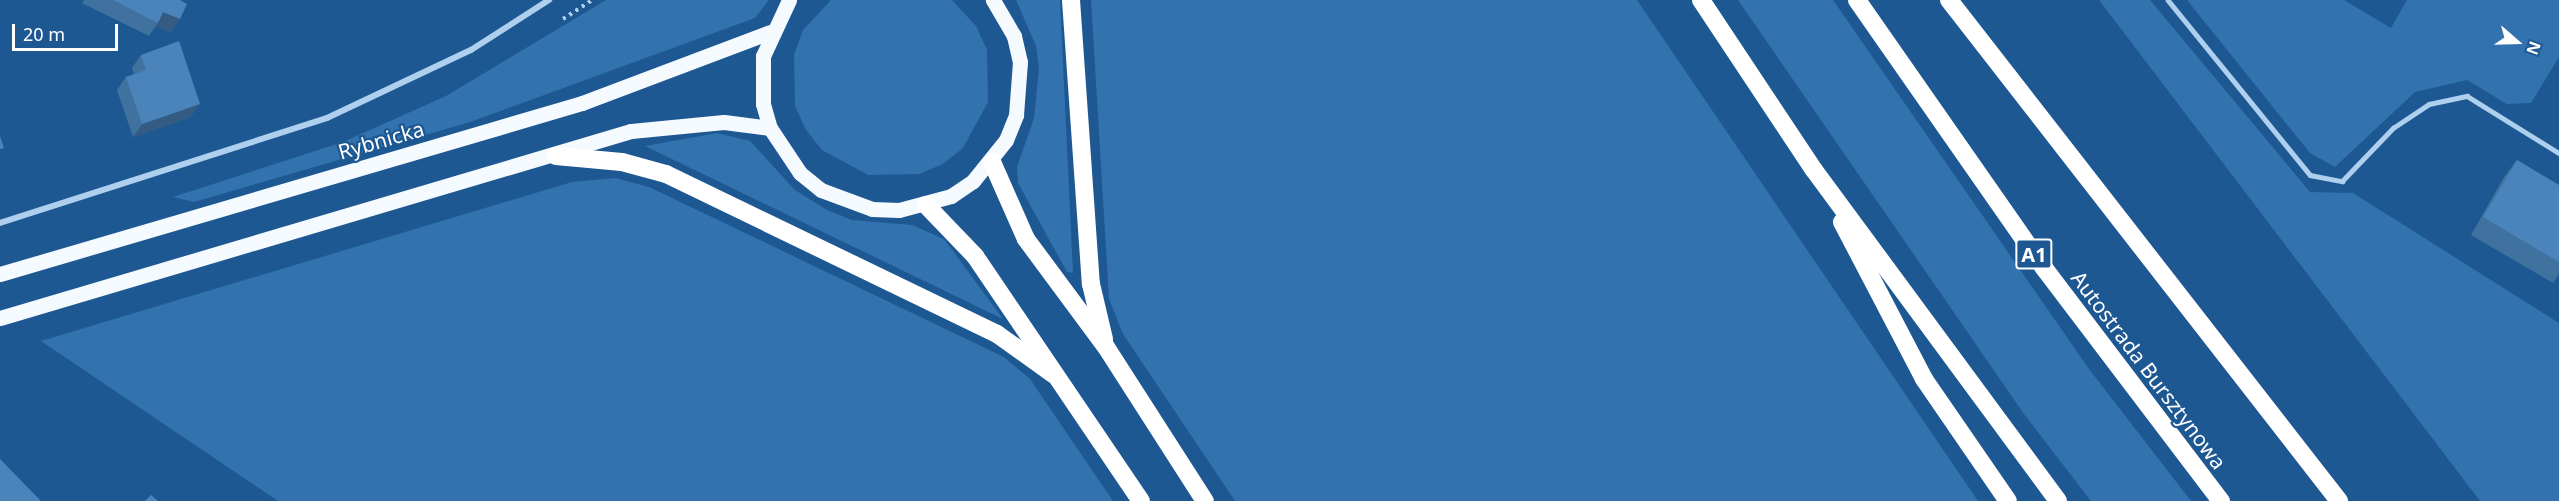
<!DOCTYPE html>
<html>
<head>
<meta charset="utf-8">
<style>
  body { margin:0 }
  #map { position:relative; width:2559px; height:501px; overflow:hidden; background:#1d5892; font-family:"Noto Sans",sans-serif }
  div>[style] { position:absolute }
  .green>* { inset:0; background:#3172af }
  .path>* { height:4px; margin-top:-2px; transform-origin:0; background:repeating-linear-gradient(90deg,#aecfee 0 3px,transparent 0 7.5px) }
  .service>* { height:4.5px; margin:-2.25px; padding:0 2.25px; transform-origin:2.25px; border-radius:2.25px; background:#aecfee }
  .minor>* { height:6px; margin:-3px; padding:0 3px; transform-origin:3px; border-radius:3px; background:#aecfee }
  .primary>* { height:15px; margin:-7.5px; padding:0 7.5px; transform-origin:7.5px; border-radius:7.5px; background:#f5faff }
  .motorway>* { height:18px; margin:-9px; padding:0 9px; transform-origin:9px; border-radius:9px; background:#fff }
  .wall>* { inset:0; background:#4072a0 }
  .shaded-wall>* { inset:0; background:#345c82 }
  .building>* { inset:0; background:#4a84ba }
  span { translate:-50% -50%; white-space:nowrap; text-align:center; line-height:1.15; -webkit-text-stroke:4.5px #1d5892; paint-order:stroke }
  .shield-label span { padding:2px 4px; background:#1d5892; border:2px solid; border-radius:4px; -webkit-text-stroke-width:0 }
  .shield-label { font-size:20px; color:#fff; font-weight:700 }
  .street-label { font-size:21px; color:#fff }
  .north { position:absolute; left:2487px; top:12px; width:60px; height:60px; -webkit-text-stroke:4px #1d5892; paint-order:stroke; rotate:110deg; font-size:16px; font-weight:700; line-height:24px; text-align:center; color:#fff }
  .north::after { content:''; display:block; margin:auto; width:21px; height:27px; background:#fff; clip-path:polygon(50% 0,100% 100%,50% 72%,0 100%) }
  .scale { position:absolute; left:12px; top:24px; width:106px; height:27px; box-sizing:border-box; border:3px solid #fff; border-top:0; padding-left:8px; font-size:18px; line-height:21px; white-space:nowrap; color:#fff; -webkit-text-stroke:4px #1d5892; paint-order:stroke }
</style>
</head>
<body>
<div id="map">
  <div class="green">
    <i style="clip-path:polygon(606px 0,769px 0,755px 18px,470px 122px,194px 202px,173px 197px,343px 142px,446px 96px)"></i>
    <i style="clip-path:polygon(831px 0,952px 0,976px 26px,987px 50px,988px 102px,963px 148px,943px 164px,919px 174px,868px 175px,822px 150px,806px 130px,795px 106px,794px 55px,803px 30px)"></i>
    <i style="clip-path:polygon(1016px 0,1060px 0,1073px 273px,1067px 272px,1018px 183px,1017px 167px,1034px 118px,1039px 69px,1036px 46px)"></i>
    <i style="clip-path:polygon(1091px 0,1637px 0,1978px 501px,1235px 501px,1123px 334px,1109px 299px)"></i>
    <i style="clip-path:polygon(1738px 0,1833px 0,2089px 369px,2191px 501px,2091px 501px,2024px 414px)"></i>
    <i style="clip-path:polygon(2099px 0,2150px 0,2310px 192px,2353px 193px,2559px 323px,2559px 501px,2480px 501px)"></i>
    <i style="clip-path:polygon(2187px 0,2344px 0,2391px 28px,2407px 0,2559px 0,2559px 57px,2531px 103px,2507px 104px,2467px 80px,2415px 92px,2335px 167px,2310px 153px)"></i>
    <i style="clip-path:polygon(717px 133px,750px 141px,795px 190px,827px 210px,852px 220px,912px 225px,944px 239px,1003px 319px,645px 146px)"></i>
    <i style="clip-path:polygon(615px 178px,649px 187px,1004px 357px,1030px 379px,1113px 501px,278px 501px,41px 341px,572px 182px)"></i>
  </div>
  <div class="path">
    <i style="left:563px;top:19px;width:35px;rotate:-33deg"></i>
  </div>
  <div class="service">
    <i style="left:2168px;top:0;width:225px;rotate:50.9deg"></i>
    <i style="left:2310px;top:175px;width:33px;rotate:11deg"></i>
    <i style="left:2342px;top:181px;width:74px;rotate:-46.1deg"></i>
    <i style="left:2393px;top:128px;width:43px;rotate:-33.7deg"></i>
    <i style="left:2429px;top:104px;width:39px;rotate:-12deg"></i>
    <i style="left:2467px;top:96px;width:108px;rotate:31.8deg"></i>
  </div>
  <div class="minor">
    <i style="left:0;top:223px;width:343px;rotate:-17.8deg"></i>
    <i style="left:327px;top:118px;width:159px;rotate:-25.3deg"></i>
    <i style="left:471px;top:50px;width:93px;rotate:-32.7deg"></i>
  </div>
  <div class="primary">
    <i style="left:789px;top:0;width:62px;rotate:114.9deg"></i>
    <i style="left:763px;top:56px;width:48px;rotate:90deg"></i>
    <i style="left:763px;top:104px;width:25px;rotate:74deg"></i>
    <i style="left:770px;top:128px;width:54px;rotate:56.3deg"></i>
    <i style="left:800px;top:173px;width:27px;rotate:39deg"></i>
    <i style="left:821px;top:190px;width:54px;rotate:20.4deg"></i>
    <i style="left:872px;top:209px;width:27px;rotate:2deg"></i>
    <i style="left:899px;top:210px;width:54px;rotate:-15.1deg"></i>
    <i style="left:951px;top:196px;width:27px;rotate:-34deg"></i>
    <i style="left:973px;top:181px;width:53px;rotate:-51.2deg"></i>
    <i style="left:1006px;top:140px;width:27px;rotate:-68deg"></i>
    <i style="left:1016px;top:115px;width:53px;rotate:-85.7deg"></i>
    <i style="left:1020px;top:62px;width:27px;rotate:-103deg"></i>
    <i style="left:1014px;top:36px;width:42px;rotate:-120.3deg"></i>
    <i style="left:0;top:274px;width:607px;rotate:-16.37deg"></i>
    <i style="left:582px;top:103px;width:201px;rotate:-20.7deg"></i>
    <i style="left:0;top:318px;width:658px;rotate:-16.51deg"></i>
    <i style="left:631px;top:131px;width:93px;rotate:-5.5deg"></i>
    <i style="left:724px;top:122px;width:46px;rotate:7.4deg"></i>
  </div>
  <div class="motorway">
    <i style="left:1071px;top:0;width:285px;rotate:86deg"></i>
    <i style="left:1091px;top:284px;width:57px;rotate:76.7deg"></i>
    <i style="left:1701px;top:0;width:204px;rotate:56.4deg"></i>
    <i style="left:1814px;top:170px;width:411px;rotate:53.6deg"></i>
    <i style="left:1857px;top:0;width:327px;rotate:55.1deg"></i>
    <i style="left:2044px;top:268px;width:293px;rotate:52.8deg"></i>
    <i style="left:1949px;top:0;width:635px;rotate:52.1deg"></i>
    <i style="left:556px;top:156px;width:66px;rotate:5.2deg"></i>
    <i style="left:622px;top:162px;width:46px;rotate:15.3deg"></i>
    <i style="left:666px;top:174px;width:368px;rotate:25.8deg"></i>
    <i style="left:997px;top:334px;width:69px;rotate:35.5deg"></i>
    <i style="left:992px;top:162px;width:84px;rotate:66.2deg"></i>
    <i style="left:1026px;top:239px;width:134px;rotate:53.5deg"></i>
    <i style="left:1106px;top:347px;width:183px;rotate:57.3deg"></i>
    <i style="left:926px;top:205px;width:71px;rotate:46.1deg"></i>
    <i style="left:975px;top:256px;width:296px;rotate:55.9deg"></i>
    <i style="left:1842px;top:222px;width:177px;rotate:62.4deg"></i>
    <i style="left:1924px;top:379px;width:148px;rotate:55.5deg"></i>
  </div>
  <div class="wall">
    <i style="clip-path:polygon(84px 0,180px 0,171px 32px,156px 26px,149px 36px,82px 3px)"></i>
    <i style="clip-path:polygon(141px 55px,191px 117px,133px 137px,117px 90px,126px 77px,134px 74px,132px 68px)"></i>
    <i style="clip-path:polygon(2517px 160px,2559px 185px,2559px 274px,2553px 283px,2471px 235px,2504px 177px)"></i>
  </div>
  <div class="shaded-wall">
    <i style="clip-path:polygon(163px 12px,180px 19px,171px 32px,156px 26px)"></i>
    <i style="clip-path:polygon(200px 104px,191px 117px,133px 137px,142px 124px)"></i>
  </div>
  <div class="building">
    <i style="clip-path:polygon(113px 0,180px 0,187px 4px,180px 19px,163px 12px,158px 23px)"></i>
    <i style="clip-path:polygon(179px 41px,200px 104px,142px 124px,126px 77px,146px 70px,141px 55px)"></i>
    <i style="clip-path:polygon(0 136px,4px 148px,0 149px)"></i>
    <i style="clip-path:polygon(2517px 160px,2559px 185px,2559px 262px,2483px 217px)"></i>
    <i style="clip-path:polygon(0 459px,41px 501px,0 501px)"></i>
    <i style="clip-path:polygon(151px 495px,158px 501px,145px 501px)"></i>
  </div>
  <div class="shield-label">
    <span style="left:2034px;top:254px">A1</span>
  </div>
  <div class="street-label">
    <span style="left:381px;top:140px;rotate:-16deg">Rybnicka</span>
    <span style="left:2149px;top:370px;rotate:53deg">Autostrada Bursztynowa</span>
  </div>
  <div class="north">N</div>
  <div class="scale">20 m</div>
</div>
</body>
</html>
